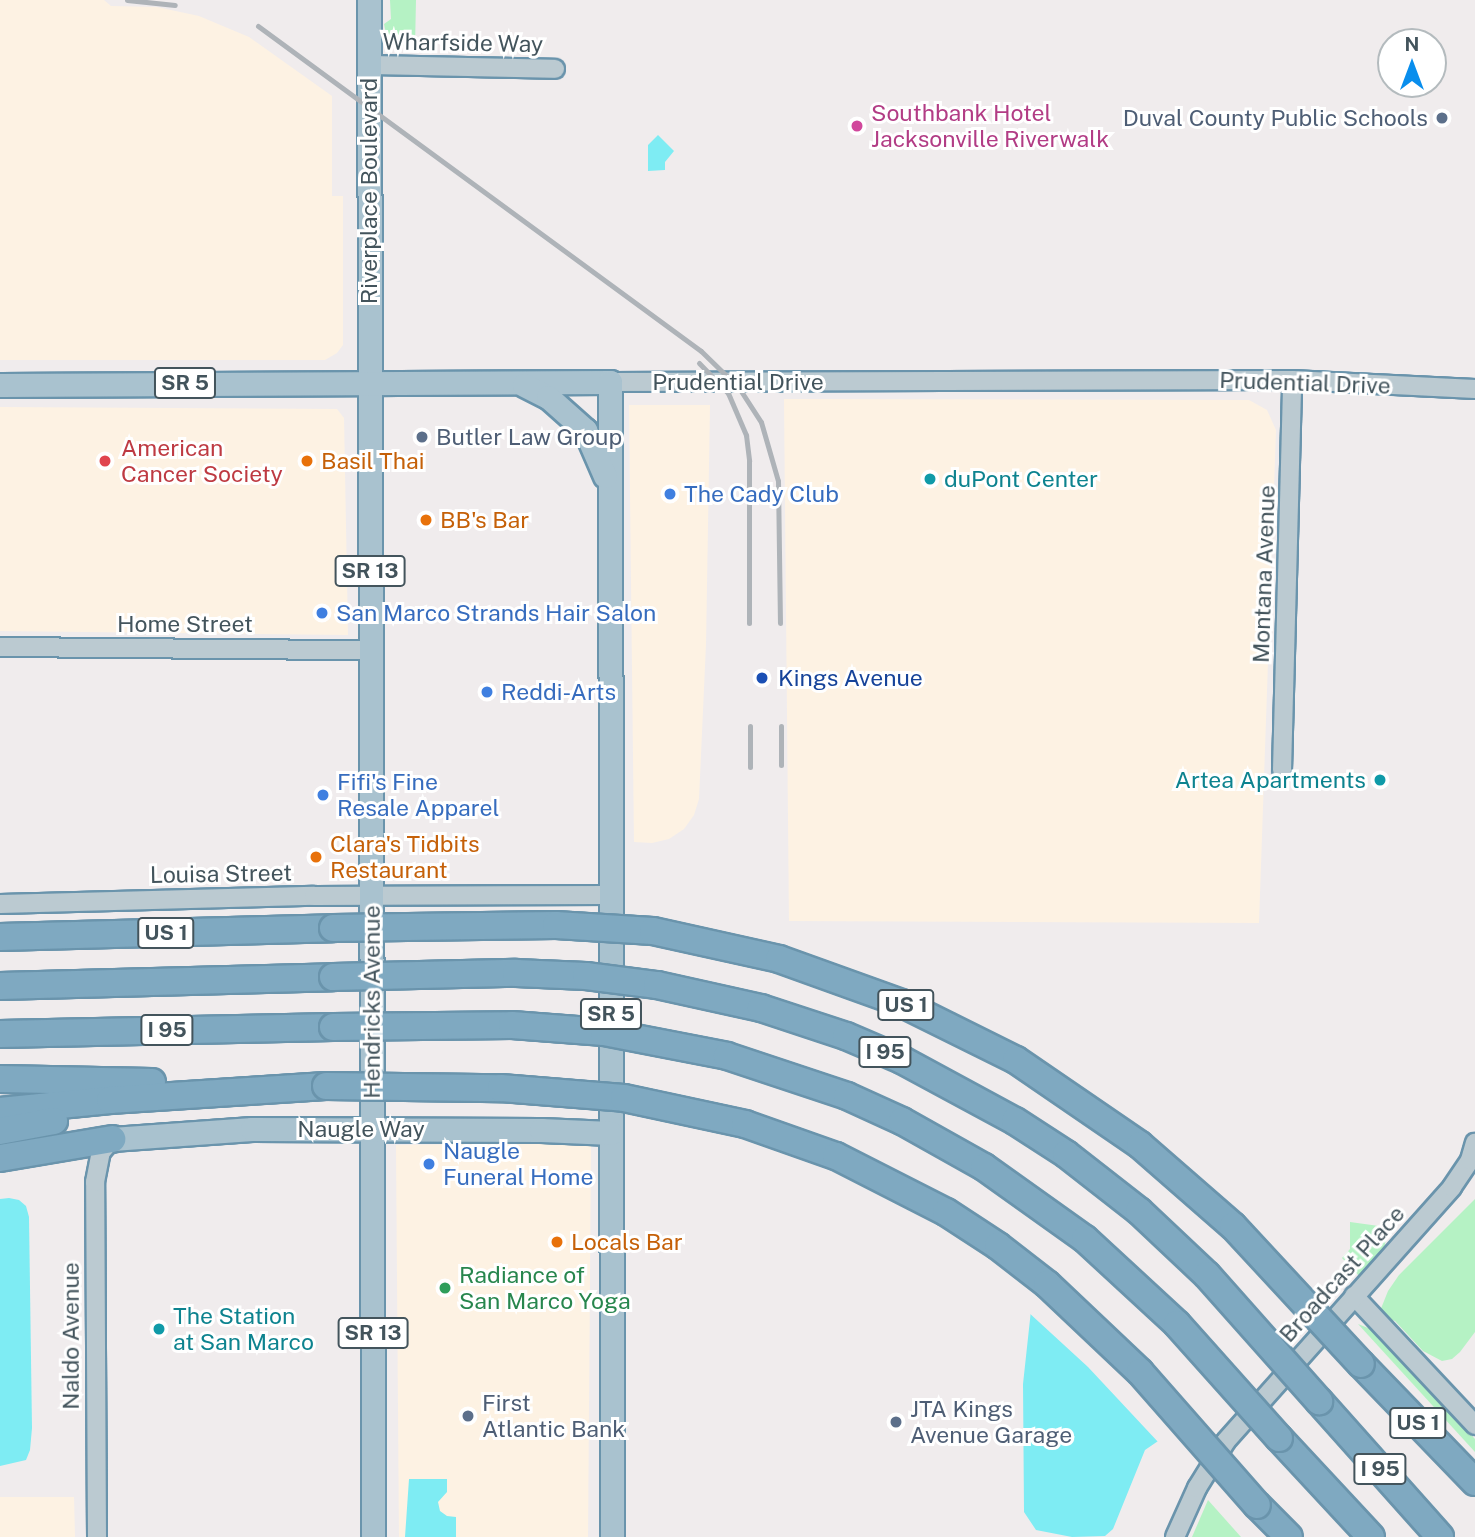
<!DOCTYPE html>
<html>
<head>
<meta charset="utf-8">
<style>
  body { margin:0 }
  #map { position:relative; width:1475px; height:1537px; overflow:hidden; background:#f0eced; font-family:"Public Sans",sans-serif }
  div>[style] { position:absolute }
  .commercial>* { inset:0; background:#fdf2e3 }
  .green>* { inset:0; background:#b5f2c4 }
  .water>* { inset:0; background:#7eecf3 }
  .pier>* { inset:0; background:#f0eced }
  .roads { filter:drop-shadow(2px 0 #6a94ac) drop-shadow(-2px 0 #6a94ac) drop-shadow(0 2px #6a94ac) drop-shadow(0 -2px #6a94ac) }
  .minor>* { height:18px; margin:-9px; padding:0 9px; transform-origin:9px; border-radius:9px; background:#bbcad1 }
  .major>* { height:23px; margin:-11.5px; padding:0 11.5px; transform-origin:11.5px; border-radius:11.5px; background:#a9c2cf }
  .highway>* { height:26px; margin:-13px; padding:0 13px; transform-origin:13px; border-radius:13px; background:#7fa9c1 }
  .rail>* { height:5px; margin:-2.5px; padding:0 2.5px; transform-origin:2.5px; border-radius:2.5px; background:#aeb3b8 }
  .bridges { filter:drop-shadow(2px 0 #6a94ac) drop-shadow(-2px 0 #6a94ac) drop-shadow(0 2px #6a94ac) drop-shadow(0 -2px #6a94ac) }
  .highway-bridge>* { height:26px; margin:-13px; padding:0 13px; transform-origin:13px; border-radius:13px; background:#7fa9c1 }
  .dots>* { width:19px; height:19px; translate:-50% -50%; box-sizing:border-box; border:4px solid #fff; border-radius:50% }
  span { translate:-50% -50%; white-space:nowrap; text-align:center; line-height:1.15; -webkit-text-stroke:6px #fff; paint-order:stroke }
  .shield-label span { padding:2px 5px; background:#fff; border:2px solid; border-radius:5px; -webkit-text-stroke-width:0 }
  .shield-label { font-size:21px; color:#43545c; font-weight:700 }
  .street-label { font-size:23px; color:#43545c }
  .hotel-label { font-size:23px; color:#b23c85 }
  .left { translate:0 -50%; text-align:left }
  .service-label { font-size:23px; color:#4e5e75 }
  .right { translate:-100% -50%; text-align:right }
  .health-label { font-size:23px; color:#be3a42 }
  .food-label { font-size:23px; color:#c56008 }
  .culture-label { font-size:23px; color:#0d838f }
  .shop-label { font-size:23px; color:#366cbe }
  .transit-label { font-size:23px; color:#164399 }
  .leisure-label { font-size:23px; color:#27864d }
  .north { position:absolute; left:1377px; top:28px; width:70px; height:70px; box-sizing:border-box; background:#fff; border:2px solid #b4bbbe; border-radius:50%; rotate:0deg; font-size:19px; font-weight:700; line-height:28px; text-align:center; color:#43545c }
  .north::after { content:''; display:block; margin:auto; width:24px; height:32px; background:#098eed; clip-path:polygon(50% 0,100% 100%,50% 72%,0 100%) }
</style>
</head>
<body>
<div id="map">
  <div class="commercial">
    <i style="clip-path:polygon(0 0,104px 0,111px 6px,157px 7px,199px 16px,249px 37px,332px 96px,332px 196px,343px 196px,343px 345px,337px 353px,325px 360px,0 360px)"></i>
    <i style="clip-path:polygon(784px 399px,1249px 400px,1267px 410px,1276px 430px,1259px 923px,789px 921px)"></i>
    <i style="clip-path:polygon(629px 405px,710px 405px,706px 644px,699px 799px,694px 815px,684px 829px,669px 839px,652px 843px,634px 842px)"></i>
    <i style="clip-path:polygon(0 407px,337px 409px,344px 418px,348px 635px,0 631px)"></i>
    <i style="clip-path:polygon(591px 1143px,588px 1537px,399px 1537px,396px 1145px)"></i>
    <i style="clip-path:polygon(0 1497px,74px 1497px,75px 1537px,0 1537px)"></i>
  </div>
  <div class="green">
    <i style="clip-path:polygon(390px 0,416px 0,415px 47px,399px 46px,391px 42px,386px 34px,384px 24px,391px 19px)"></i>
    <i style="clip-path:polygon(1475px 1199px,1475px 1332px,1460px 1352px,1452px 1359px,1442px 1361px,1423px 1351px,1395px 1321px,1378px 1316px,1388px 1291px,1399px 1275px)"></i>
    <i style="clip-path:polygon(1350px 1222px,1379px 1226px,1386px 1238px,1384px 1250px,1361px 1278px,1342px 1258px,1350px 1249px)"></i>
    <i style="clip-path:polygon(1358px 1324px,1373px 1330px,1475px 1439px,1475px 1452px)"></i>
    <i style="clip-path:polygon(1208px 1500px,1241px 1537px,1192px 1537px)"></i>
  </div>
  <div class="water">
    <i style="clip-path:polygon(658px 135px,674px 151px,665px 162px,665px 170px,648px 171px,648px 145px)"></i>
    <i style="clip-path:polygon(9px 1198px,19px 1200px,26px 1206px,29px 1217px,32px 1428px,30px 1450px,26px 1460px,0 1466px,0 1199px)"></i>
    <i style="clip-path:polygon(1032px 1301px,1164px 1437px,1145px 1450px,1113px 1529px,1105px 1536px,1072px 1537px,1036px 1530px,1024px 1512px,1023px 1384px)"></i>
    <i style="clip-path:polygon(409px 1479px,447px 1479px,447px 1492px,438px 1502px,440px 1511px,447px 1516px,456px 1517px,456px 1537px,405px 1537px)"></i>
  </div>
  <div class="pier">
    <i style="clip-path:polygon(1049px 1292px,1175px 1419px,1166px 1440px,1159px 1443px,1088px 1367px,1027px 1311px,1029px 1299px,1036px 1294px)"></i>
  </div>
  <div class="roads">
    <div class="minor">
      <i style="left:369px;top:65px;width:186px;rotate:1.2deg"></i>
      <i style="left:610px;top:382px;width:682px;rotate:-0.17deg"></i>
      <i style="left:1292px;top:380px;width:183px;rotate:2.8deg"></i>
      <i style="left:0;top:647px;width:370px;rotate:0.5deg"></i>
      <i style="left:1282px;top:770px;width:390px;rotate:-88.5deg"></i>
      <i style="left:0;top:904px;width:314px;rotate:-1.5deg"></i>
      <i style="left:314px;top:896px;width:297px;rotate:-0.2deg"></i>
      <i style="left:1354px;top:1296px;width:177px;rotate:46.8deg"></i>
      <i style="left:97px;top:1537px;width:355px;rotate:-90.3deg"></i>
      <i style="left:95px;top:1182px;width:31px;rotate:-79deg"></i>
      <i style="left:101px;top:1152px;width:17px;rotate:-50deg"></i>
      <i style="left:1175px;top:1537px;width:54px;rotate:-65.8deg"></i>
      <i style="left:1197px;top:1488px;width:55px;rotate:-58.3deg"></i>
      <i style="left:1226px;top:1441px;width:340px;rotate:-48.3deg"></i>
      <i style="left:1452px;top:1187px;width:32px;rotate:-56deg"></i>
      <i style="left:1470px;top:1160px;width:18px;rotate:-74deg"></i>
    </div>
    <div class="major">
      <i style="left:369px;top:0;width:1537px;rotate:89.85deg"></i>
      <i style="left:0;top:385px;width:610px;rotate:-0.28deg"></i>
      <i style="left:610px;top:382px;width:1155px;rotate:89.9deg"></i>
      <i style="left:524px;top:385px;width:27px;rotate:27deg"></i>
      <i style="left:548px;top:397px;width:50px;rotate:41.7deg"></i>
      <i style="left:585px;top:430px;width:50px;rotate:66.5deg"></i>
      <i style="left:112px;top:1139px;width:140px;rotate:-4.1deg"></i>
      <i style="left:252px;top:1129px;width:289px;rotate:0.2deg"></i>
      <i style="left:541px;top:1130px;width:70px;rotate:2.5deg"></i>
    </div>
    <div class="highway">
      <i style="left:0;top:937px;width:333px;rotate:-1.5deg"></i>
      <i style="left:0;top:986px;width:333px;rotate:-1.5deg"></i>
      <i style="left:0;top:1034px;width:333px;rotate:-1.2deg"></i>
      <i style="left:0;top:1079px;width:152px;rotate:1.1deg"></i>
      <i style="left:0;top:1111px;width:111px;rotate:-5.7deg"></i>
      <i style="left:110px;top:1100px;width:216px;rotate:-3.7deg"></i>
      <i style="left:0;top:1131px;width:55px;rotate:-10.5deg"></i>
      <i style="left:0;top:1158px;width:114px;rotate:-9.6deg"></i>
      <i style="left:1361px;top:1364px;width:164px;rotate:46deg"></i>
      <i style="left:1319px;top:1401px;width:182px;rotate:48.3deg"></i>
      <i style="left:1279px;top:1438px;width:135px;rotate:47.1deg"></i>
      <i style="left:1257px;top:1505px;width:45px;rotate:45deg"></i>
    </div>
  </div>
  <div class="rail">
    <i style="left:127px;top:0;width:48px;rotate:5.9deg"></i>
    <i style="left:258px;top:26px;width:549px;rotate:36.27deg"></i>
    <i style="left:701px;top:351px;width:53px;rotate:44.2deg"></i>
    <i style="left:739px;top:388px;width:40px;rotate:57.1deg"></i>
    <i style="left:761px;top:422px;width:61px;rotate:73.9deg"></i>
    <i style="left:778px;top:481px;width:142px;rotate:89.2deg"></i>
    <i style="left:699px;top:363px;width:42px;rotate:46deg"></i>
    <i style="left:728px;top:393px;width:46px;rotate:66.8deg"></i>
    <i style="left:746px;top:435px;width:26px;rotate:83deg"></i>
    <i style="left:749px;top:461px;width:162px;rotate:90deg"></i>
    <i style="left:750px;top:726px;width:41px;rotate:90deg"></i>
    <i style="left:781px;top:726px;width:39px;rotate:90deg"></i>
  </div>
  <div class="bridges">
    <div class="highway-bridge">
      <i style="left:333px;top:928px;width:223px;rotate:-0.8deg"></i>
      <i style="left:556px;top:925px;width:97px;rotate:3.5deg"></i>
      <i style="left:653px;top:931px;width:129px;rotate:12.5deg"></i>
      <i style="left:779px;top:959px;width:130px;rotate:19.8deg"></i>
      <i style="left:901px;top:1003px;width:128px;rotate:26.4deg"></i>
      <i style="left:1016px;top:1060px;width:150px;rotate:34.4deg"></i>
      <i style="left:1140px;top:1145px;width:123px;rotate:41.1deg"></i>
      <i style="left:1233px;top:1226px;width:188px;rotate:47.2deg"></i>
      <i style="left:333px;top:977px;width:183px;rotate:-1.3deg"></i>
      <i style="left:516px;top:973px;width:70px;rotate:2.5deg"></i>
      <i style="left:586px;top:976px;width:72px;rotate:7.2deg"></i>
      <i style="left:657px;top:985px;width:107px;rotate:12.5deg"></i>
      <i style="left:761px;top:1008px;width:89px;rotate:18.2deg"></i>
      <i style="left:846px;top:1036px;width:61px;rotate:23.2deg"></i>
      <i style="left:902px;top:1060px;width:128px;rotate:28.4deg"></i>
      <i style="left:1015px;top:1121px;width:61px;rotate:32.9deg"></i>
      <i style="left:1066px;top:1154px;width:93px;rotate:38deg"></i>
      <i style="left:1139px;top:1211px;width:93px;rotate:43.3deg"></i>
      <i style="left:1207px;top:1275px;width:169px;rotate:48.4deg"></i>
      <i style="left:333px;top:1027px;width:179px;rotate:-0.6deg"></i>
      <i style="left:512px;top:1025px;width:92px;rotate:4.4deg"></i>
      <i style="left:604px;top:1032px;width:125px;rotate:11deg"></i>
      <i style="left:727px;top:1056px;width:126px;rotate:18.4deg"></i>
      <i style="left:847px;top:1096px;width:60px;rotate:24.4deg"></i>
      <i style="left:902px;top:1121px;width:94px;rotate:29.3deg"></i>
      <i style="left:984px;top:1167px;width:124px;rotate:35.5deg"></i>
      <i style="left:1085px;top:1239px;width:125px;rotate:42.7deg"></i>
      <i style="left:1177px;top:1324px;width:153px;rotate:48.2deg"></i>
      <i style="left:326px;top:1086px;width:175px;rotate:0.7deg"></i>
      <i style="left:501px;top:1088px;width:123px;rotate:4.6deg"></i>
      <i style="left:624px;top:1098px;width:124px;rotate:12.1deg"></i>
      <i style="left:745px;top:1124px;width:96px;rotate:19.4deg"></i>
      <i style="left:836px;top:1156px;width:123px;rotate:27deg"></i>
      <i style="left:946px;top:1212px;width:62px;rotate:33.2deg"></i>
      <i style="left:998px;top:1246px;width:62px;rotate:37.8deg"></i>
      <i style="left:1047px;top:1284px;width:128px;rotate:43.4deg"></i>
      <i style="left:1140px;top:1372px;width:177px;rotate:48.7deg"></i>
    </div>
  </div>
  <div class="dots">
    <i style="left:1442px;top:118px;background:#5c6f8a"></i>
    <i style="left:857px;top:126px;background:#d1479c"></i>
    <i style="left:422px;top:437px;background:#5c6f8a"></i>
    <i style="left:105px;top:461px;background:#e0444e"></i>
    <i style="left:307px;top:461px;background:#e8710a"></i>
    <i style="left:930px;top:479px;background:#0f9aa8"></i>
    <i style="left:670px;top:494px;background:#3f7fe0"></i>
    <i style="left:426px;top:520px;background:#e8710a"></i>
    <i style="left:322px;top:613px;background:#3f7fe0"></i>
    <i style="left:762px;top:678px;background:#1a4fb4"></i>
    <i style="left:487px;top:692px;background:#3f7fe0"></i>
    <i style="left:1380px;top:780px;background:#0f9aa8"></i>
    <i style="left:323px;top:795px;background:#3f7fe0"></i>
    <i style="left:316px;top:857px;background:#e8710a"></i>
    <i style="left:429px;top:1164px;background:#3f7fe0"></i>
    <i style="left:557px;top:1242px;background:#e8710a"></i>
    <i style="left:445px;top:1288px;background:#2e9e5b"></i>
    <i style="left:159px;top:1329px;background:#0f9aa8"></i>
    <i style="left:468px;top:1416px;background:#5c6f8a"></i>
    <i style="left:896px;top:1422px;background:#5c6f8a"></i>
  </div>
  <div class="shield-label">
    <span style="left:185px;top:383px">SR 5</span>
    <span style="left:370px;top:571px">SR 13</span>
    <span style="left:166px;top:933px">US 1</span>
    <span style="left:906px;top:1005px">US 1</span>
    <span style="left:611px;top:1014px">SR 5</span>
    <span style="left:167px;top:1030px">I 95</span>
    <span style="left:885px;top:1052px">I 95</span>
    <span style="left:373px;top:1333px">SR 13</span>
    <span style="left:1418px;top:1423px">US 1</span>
    <span style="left:1380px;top:1469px">I 95</span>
  </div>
  <div class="street-label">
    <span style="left:463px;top:43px;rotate:1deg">Wharfside Way</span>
    <span style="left:369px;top:191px;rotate:-90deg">Riverplace Boulevard</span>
    <span style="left:738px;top:382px">Prudential Drive</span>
    <span style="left:1305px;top:383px;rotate:2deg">Prudential Drive</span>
    <span style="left:1264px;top:574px;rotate:-88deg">Montana Avenue</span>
    <span style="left:185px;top:624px">Home Street</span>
    <span style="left:221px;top:874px;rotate:-1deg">Louisa Street</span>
    <span style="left:372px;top:1002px;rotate:-90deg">Hendricks Avenue</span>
    <span style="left:361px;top:1129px">Naugle Way</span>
    <span style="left:1342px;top:1274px;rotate:-48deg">Broadcast Place</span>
    <span style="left:71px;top:1336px;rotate:-90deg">Naldo Avenue</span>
  </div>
  <div class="hotel-label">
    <span class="left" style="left:871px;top:126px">Southbank Hotel<br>Jacksonville Riverwalk</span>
  </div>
  <div class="service-label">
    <span class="right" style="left:1428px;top:118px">Duval County Public Schools</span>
    <span class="left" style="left:436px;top:437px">Butler Law Group</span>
    <span class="left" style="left:482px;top:1416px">First<br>Atlantic Bank</span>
    <span class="left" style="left:910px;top:1422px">JTA Kings<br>Avenue Garage</span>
  </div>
  <div class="health-label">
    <span class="left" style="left:121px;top:461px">American<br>Cancer Society</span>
  </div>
  <div class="food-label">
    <span class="left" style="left:321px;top:461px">Basil Thai</span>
    <span class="left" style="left:440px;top:520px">BB's Bar</span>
    <span class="left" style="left:330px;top:857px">Clara's Tidbits<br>Restaurant</span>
    <span class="left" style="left:571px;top:1242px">Locals Bar</span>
  </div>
  <div class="culture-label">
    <span class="left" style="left:944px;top:479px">duPont Center</span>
    <span class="right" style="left:1366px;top:780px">Artea Apartments</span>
    <span class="left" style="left:173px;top:1329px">The Station<br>at San Marco</span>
  </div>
  <div class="shop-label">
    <span class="left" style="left:684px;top:494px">The Cady Club</span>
    <span class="left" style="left:336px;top:613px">San Marco Strands Hair Salon</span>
    <span class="left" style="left:501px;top:692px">Reddi-Arts</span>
    <span class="left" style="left:337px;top:795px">Fifi's Fine<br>Resale Apparel</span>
    <span class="left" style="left:443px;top:1164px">Naugle<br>Funeral Home</span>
  </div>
  <div class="transit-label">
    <span class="left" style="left:778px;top:678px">Kings Avenue</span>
  </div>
  <div class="leisure-label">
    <span class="left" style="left:459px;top:1288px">Radiance of<br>San Marco Yoga</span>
  </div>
  <div class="north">N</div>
</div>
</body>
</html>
